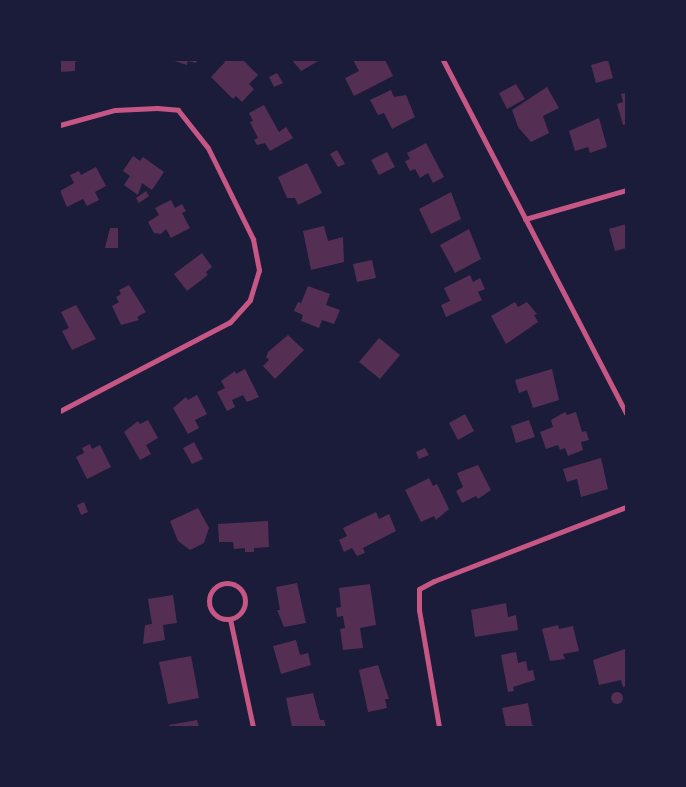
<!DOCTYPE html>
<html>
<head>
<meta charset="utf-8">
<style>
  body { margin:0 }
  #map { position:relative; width:686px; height:787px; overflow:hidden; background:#1b1b3a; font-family:"Sofia Sans Condensed",sans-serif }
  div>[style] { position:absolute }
  .building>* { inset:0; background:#542f53 }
  .round { border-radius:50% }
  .minor>* { height:5px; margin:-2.5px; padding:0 2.5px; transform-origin:2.5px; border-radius:2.5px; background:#c65784 }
  .minor>.ring { margin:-2.5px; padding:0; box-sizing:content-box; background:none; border:5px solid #c65784; border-radius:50% }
  span { translate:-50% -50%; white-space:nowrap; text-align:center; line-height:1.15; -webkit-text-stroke:5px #1b1b3a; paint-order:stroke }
  .frame { position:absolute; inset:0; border:61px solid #1b1b3a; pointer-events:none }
</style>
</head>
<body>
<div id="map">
  <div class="building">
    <i style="clip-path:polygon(60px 60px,81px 60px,75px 62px,75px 71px,60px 72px)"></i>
    <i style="clip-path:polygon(171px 60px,197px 60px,196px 63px,188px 61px,187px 65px)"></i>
    <i style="clip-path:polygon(223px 60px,243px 60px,258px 75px,249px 84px,254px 89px,242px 102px,236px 96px,233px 99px,211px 77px,225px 62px)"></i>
    <i style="clip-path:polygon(292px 60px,320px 60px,301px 71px)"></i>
    <i style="clip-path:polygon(353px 60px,385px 60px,393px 76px,354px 96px,345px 78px,359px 71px)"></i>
    <i style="clip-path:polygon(608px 60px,613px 78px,596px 83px,591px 65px)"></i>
    <i style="clip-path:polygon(277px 73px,283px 83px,274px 87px,269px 77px)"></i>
    <i style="clip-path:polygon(516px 84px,525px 99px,507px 109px,499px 93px)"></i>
    <i style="clip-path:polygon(547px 87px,559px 108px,543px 116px,549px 133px,531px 142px,518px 127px,512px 110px)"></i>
    <i style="clip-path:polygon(391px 90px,394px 97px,406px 95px,415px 117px,392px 129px,384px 113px,378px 115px,370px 100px)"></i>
    <i style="clip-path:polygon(626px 93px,626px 124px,623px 125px,617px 104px,623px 102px,621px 94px)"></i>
    <i style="clip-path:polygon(264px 105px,279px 132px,286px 127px,293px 138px,270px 151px,265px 143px,257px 145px,254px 140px,258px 138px,250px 122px,253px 121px,249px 113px)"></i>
    <i style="clip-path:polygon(599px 118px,607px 147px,590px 153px,588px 147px,575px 151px,569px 131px)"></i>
    <i style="clip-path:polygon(426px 143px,444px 177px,433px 183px,428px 173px,420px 178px,415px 169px,410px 171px,405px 161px,410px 159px,407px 153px)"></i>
    <i style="clip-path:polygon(337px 150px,345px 164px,338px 167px,330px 154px)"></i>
    <i style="clip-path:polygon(387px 152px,395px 167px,379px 175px,371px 160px)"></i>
    <i style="clip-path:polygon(133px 156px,140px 161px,143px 157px,164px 172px,152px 190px,142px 183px,138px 195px,124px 185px,130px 176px,123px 171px)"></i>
    <i style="clip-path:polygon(307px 163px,322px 193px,298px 205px,295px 198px,287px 198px,278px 177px)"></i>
    <i style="clip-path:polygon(96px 167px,106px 186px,95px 192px,99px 200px,87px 206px,83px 199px,67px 207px,60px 191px,74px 183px,70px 175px,79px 171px,81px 175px)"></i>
    <i style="clip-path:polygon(146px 191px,149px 196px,139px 203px,136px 198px)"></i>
    <i style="clip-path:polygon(451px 192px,461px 219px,431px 234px,419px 209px)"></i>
    <i style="clip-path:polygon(171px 200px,175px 208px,182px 204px,186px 211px,182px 213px,190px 228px,171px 238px,166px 229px,161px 234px,154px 233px,148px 222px,159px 215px,155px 208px)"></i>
    <i style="clip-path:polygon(626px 224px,626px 248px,615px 251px,609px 229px)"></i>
    <i style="clip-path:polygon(324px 226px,328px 241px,343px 237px,344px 262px,311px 270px,303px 231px)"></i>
    <i style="clip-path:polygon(110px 228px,118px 228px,118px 248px,105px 248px)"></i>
    <i style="clip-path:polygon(469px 229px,481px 259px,455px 273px,440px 245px)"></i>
    <i style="clip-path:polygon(202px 253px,212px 267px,206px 272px,208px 275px,187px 291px,174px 274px)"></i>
    <i style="clip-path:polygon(372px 260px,376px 278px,357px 282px,353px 264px)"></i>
    <i style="clip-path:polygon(470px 275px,473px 282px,480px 278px,485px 289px,478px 292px,482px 300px,446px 317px,441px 305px,450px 301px,444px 288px)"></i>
    <i style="clip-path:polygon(129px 285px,146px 312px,137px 317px,139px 320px,121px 325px,112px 306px,119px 302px,116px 297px,121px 294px,119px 290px)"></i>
    <i style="clip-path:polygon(308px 286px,330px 294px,326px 305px,340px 310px,334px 324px,322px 320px,319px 328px,301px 321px,303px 315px,294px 311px,298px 302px,301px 303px)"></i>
    <i style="clip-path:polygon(515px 302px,518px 307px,527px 302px,537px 314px,534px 315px,538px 322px,506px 344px,491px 316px)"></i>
    <i style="clip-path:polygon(76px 305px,96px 339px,72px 350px,62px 331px,69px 328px,61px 312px)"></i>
    <i style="clip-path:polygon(288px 335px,304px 350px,275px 379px,263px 366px,269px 360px,266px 357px,268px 352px)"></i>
    <i style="clip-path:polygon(379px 338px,400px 355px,380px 379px,359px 362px)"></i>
    <i style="clip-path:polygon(245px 369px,259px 397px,247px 402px,243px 395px,232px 400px,235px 407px,227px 411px,217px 392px,225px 388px,221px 381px,235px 371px,236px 374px)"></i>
    <i style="clip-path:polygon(552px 369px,559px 400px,533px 408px,527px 390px,519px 393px,515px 380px)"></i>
    <i style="clip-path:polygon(197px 395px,207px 414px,195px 420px,199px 428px,188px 434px,173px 408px,186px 397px,188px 400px)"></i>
    <i style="clip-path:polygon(565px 412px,567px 415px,576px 412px,582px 432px,586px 431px,589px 440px,581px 442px,583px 450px,568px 456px,565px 448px,560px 450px,558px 445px,546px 449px,540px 432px,553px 427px,551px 420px)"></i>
    <i style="clip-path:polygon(465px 414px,474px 431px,458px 440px,449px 423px)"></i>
    <i style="clip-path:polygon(148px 420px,158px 438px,146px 445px,151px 454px,140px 460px,124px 432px,138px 421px,140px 424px)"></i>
    <i style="clip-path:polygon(529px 420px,535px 437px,516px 443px,511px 426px)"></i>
    <i style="clip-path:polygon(194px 442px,203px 459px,192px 464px,183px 448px)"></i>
    <i style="clip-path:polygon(90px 444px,92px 449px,100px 445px,111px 467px,87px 479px,76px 457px,84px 453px,82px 448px)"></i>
    <i style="clip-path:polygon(425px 448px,429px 455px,419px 459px,416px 452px)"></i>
    <i style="clip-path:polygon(601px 458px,608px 489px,581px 497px,577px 479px,567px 482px,563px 469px)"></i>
    <i style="clip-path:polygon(478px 465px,491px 490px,478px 499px,476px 496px,462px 503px,456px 491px,463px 487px,457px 473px)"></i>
    <i style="clip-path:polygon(429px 478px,433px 486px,437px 484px,449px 509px,436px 520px,434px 516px,421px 522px,405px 490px)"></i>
    <i style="clip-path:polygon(84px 502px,88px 512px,81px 515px,77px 505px)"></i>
    <i style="clip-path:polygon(198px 508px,209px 528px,204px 543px,190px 550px,178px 541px,170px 521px)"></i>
    <i style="clip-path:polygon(376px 512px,379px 519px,389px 514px,396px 531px,363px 548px,365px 553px,357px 556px,352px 548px,344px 552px,339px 540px,347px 536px,343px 528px)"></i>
    <i style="clip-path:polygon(268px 521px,269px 547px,254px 548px,254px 552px,245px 552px,245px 548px,234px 549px,233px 542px,219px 542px,218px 524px)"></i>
    <i style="clip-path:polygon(297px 583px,306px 623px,284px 627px,277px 610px,280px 610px,276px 587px)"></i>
    <i style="clip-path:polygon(370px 584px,376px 625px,360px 628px,363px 648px,343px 650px,340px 629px,345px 628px,343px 616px,337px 617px,336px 608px,341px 607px,339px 588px)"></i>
    <i style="clip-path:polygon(173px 595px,177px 623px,163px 625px,165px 640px,143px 644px,145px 625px,152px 624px,148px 599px)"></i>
    <i style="clip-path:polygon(506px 603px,508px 617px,516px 615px,518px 630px,475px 637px,471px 610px)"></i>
    <i style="clip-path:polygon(558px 625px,559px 629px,573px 626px,579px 651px,563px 654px,565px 659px,550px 661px,542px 629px)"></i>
    <i style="clip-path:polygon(296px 640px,300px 655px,308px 653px,311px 665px,281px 674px,273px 646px)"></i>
    <i style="clip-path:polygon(625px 649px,626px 686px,623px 687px,621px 680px,599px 685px,593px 660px)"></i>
    <i style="clip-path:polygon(516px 652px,518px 663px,526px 661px,528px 671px,533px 670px,535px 680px,513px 687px,514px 691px,508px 692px,501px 655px)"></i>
    <i style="clip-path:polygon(191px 656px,199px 698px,168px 704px,159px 662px)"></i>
    <i style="clip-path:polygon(378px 665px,389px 699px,385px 699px,387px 708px,368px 712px,359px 670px)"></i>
    <i class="round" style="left:611px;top:692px;width:12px;height:12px"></i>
    <i style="clip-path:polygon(313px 693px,320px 720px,324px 720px,326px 727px,292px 727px,286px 698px)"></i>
    <i style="clip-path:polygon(528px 703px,532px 725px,538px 727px,506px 727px,502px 708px)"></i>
    <i style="clip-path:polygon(197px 720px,199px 727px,169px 727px,169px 725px)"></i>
  </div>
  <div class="minor">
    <i style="left:443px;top:60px;width:398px;rotate:62.6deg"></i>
    <i style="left:60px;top:125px;width:57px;rotate:-15.3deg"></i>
    <i style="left:115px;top:110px;width:42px;rotate:-2.7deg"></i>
    <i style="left:157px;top:108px;width:21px;rotate:5deg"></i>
    <i style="left:178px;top:110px;width:48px;rotate:51.7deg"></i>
    <i style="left:208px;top:148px;width:102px;rotate:63.7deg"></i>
    <i style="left:253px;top:239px;width:32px;rotate:79deg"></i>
    <i style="left:259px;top:270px;width:31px;rotate:107deg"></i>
    <i style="left:250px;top:300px;width:30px;rotate:132deg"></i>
    <i style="left:230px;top:322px;width:192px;rotate:152.4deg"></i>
    <i style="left:525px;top:219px;width:105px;rotate:-16deg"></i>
    <i class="ring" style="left:209px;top:583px;width:31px;height:31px"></i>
    <i style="left:230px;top:619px;width:110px;rotate:78deg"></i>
    <i style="left:439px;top:727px;width:119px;rotate:-99.7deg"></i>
    <i style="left:419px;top:610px;width:21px;rotate:-90deg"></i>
    <i style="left:419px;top:589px;width:17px;rotate:-28deg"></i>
    <i style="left:434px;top:581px;width:206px;rotate:-21.1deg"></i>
  </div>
  <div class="frame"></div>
</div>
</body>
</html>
